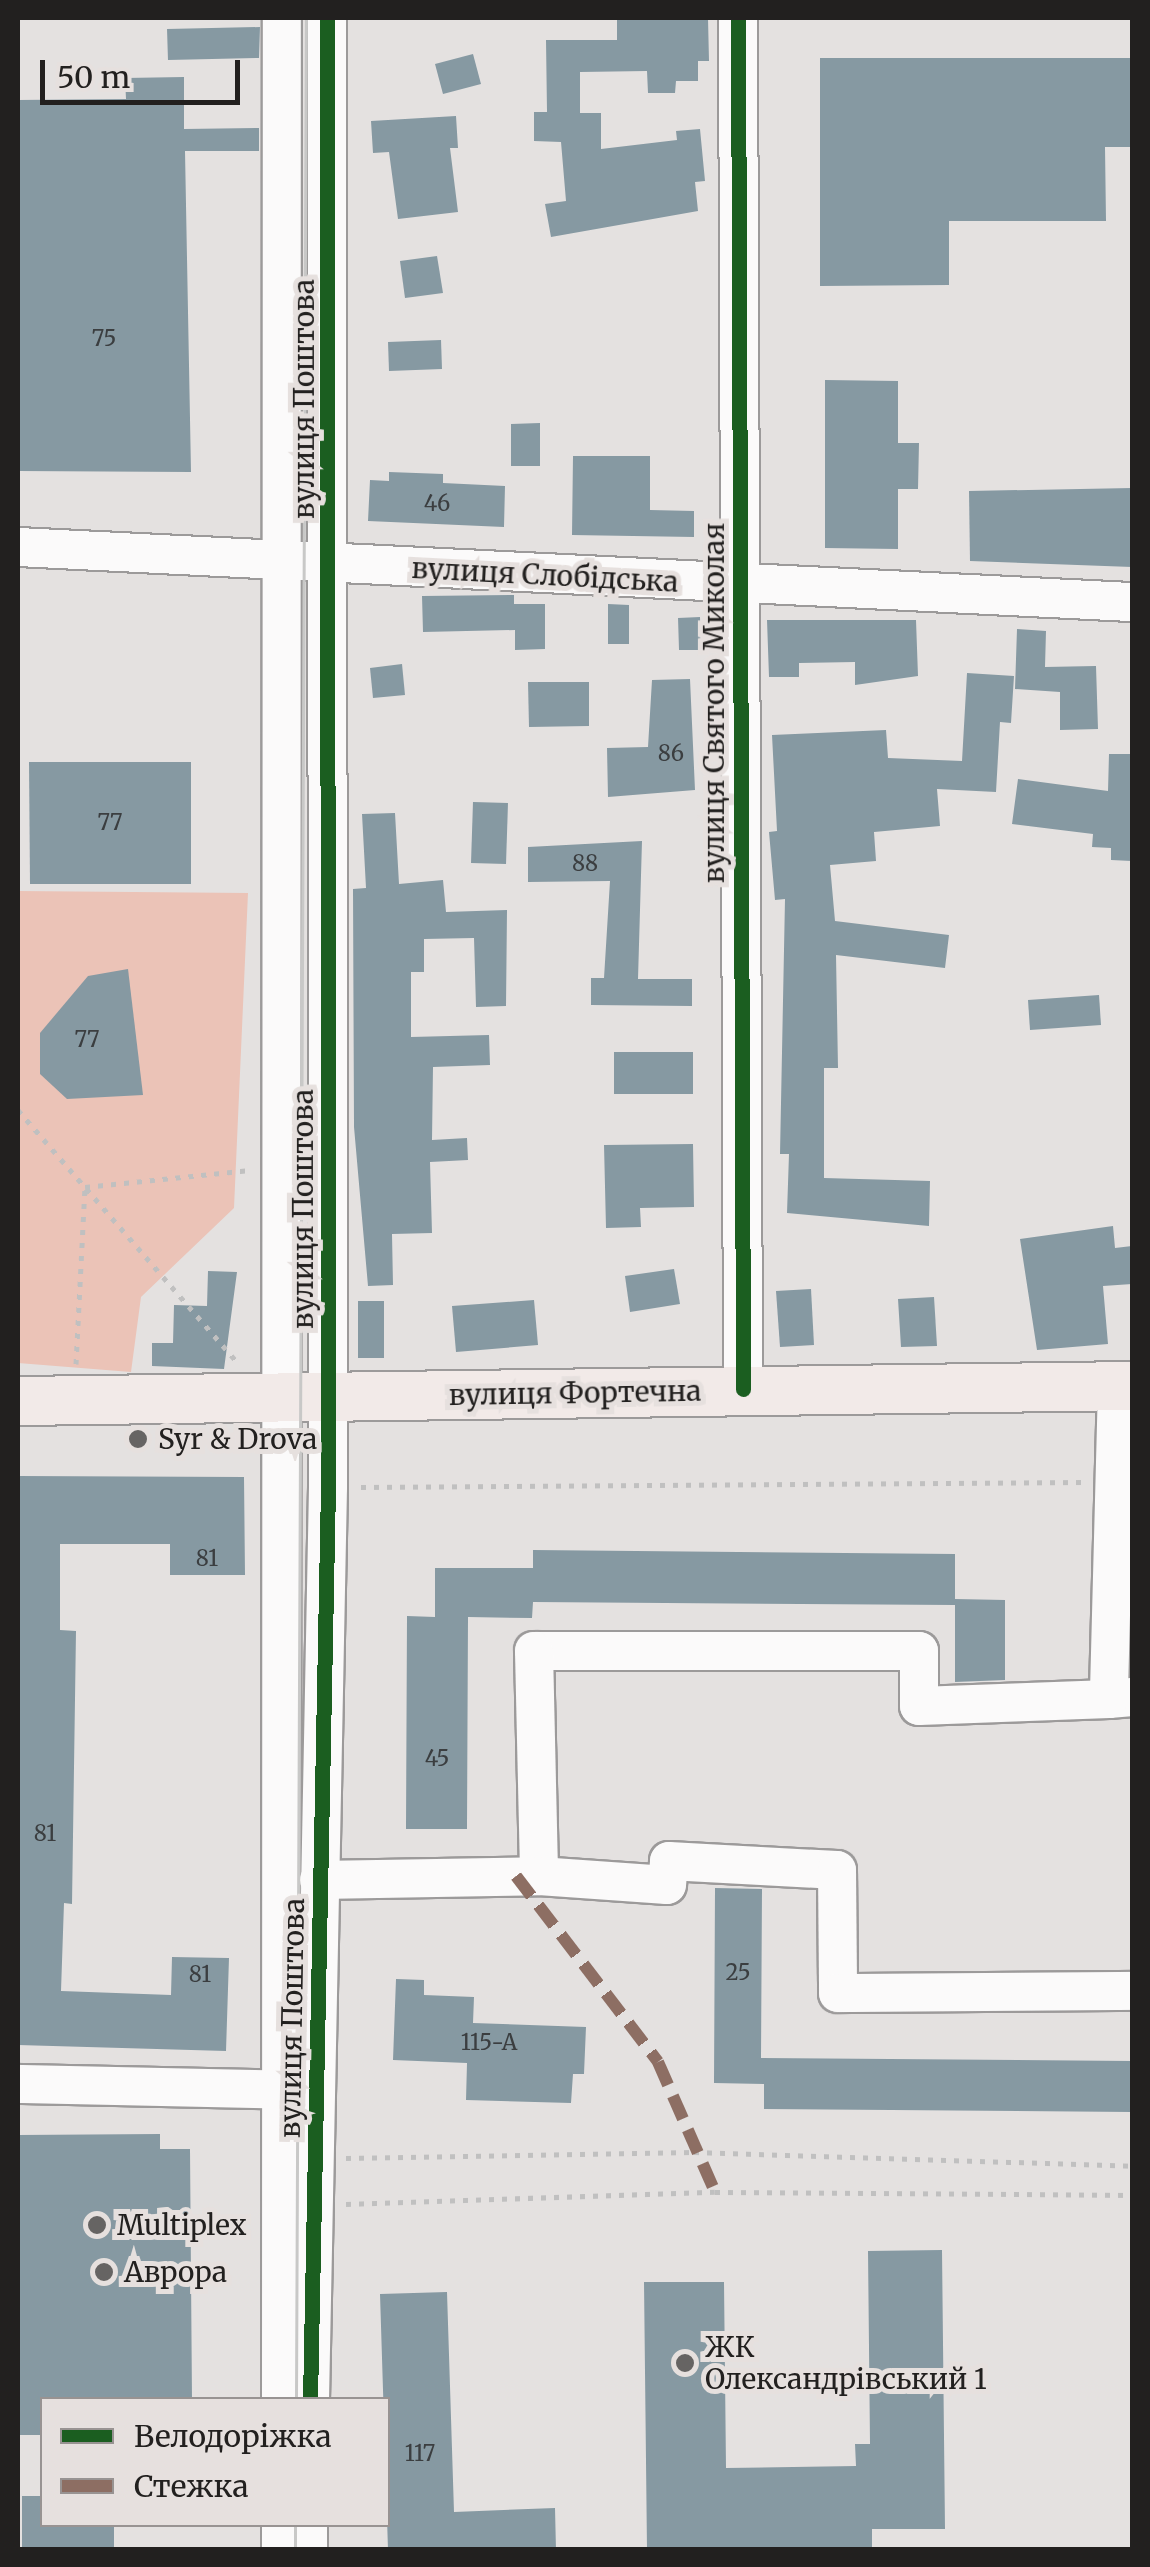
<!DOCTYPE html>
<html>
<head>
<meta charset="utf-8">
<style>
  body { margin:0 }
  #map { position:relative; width:1150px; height:2567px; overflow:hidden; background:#e4e1e0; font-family:Merriweather,serif }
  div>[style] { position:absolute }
  .green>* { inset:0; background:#ebc3b7 }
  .building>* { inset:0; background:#8699a2 }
  .path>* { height:5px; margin-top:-2.5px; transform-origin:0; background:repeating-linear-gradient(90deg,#c0c0c0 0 5px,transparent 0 13px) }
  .roads { filter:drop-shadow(2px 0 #9c9a9a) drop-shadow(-2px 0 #9c9a9a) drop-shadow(0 2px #9c9a9a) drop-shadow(0 -2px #9c9a9a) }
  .minor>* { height:38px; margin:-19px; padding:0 19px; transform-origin:19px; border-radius:19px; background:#fbfafa }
  .major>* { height:48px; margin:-24px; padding:0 24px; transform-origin:24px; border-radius:24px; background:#f2eae8 }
  .tram>* { height:2.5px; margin:-1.25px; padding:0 1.25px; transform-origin:1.25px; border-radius:1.25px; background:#c8c8c7 }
  .quiet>* { height:12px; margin-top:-6px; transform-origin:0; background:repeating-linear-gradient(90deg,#8d6e63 0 25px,transparent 0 37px) }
  .cycleway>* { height:15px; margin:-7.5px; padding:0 7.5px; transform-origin:7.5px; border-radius:7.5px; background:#1b5e20 }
  .dots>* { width:28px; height:28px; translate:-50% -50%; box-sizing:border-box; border:5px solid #e6e0de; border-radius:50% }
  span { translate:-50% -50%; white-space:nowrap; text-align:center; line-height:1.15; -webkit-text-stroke:10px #e6e0de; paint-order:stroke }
  .number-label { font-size:22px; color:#3b3e40 }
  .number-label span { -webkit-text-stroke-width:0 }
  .street-label { font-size:28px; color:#22201f }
  .poi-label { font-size:28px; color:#22201f }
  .left { translate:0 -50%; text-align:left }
  .frame { position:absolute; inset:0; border:20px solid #22201f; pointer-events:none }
  .legend { position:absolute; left:40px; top:2397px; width:350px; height:130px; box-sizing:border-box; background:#e6e0de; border:2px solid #989392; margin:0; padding:12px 18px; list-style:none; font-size:30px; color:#22201f }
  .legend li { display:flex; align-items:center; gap:20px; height:50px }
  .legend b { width:50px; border:2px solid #989392 }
  .scale { position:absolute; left:40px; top:60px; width:200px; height:45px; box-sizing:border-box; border:5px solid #22201f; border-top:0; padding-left:12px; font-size:30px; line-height:35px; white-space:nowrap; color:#22201f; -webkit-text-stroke:8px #e6e0de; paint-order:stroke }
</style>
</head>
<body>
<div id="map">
  <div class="green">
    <i style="clip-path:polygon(18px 891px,248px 893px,234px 1208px,141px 1297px,131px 1372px,18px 1363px)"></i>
  </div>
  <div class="building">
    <i style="clip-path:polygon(617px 18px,708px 18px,709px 61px,698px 61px,698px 81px,676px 81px,675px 93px,648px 93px,647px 71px,580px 72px,580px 113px,601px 113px,601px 149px,677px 140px,676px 131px,700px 129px,705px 181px,695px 182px,698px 211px,551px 237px,545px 204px,566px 201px,561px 142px,534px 141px,534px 112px,547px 112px,546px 40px,617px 40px)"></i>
    <i style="clip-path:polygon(260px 27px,259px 58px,168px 60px,167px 29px)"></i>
    <i style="clip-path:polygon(473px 54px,481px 84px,443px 94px,435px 64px)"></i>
    <i style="clip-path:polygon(820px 58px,1132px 58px,1132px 147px,1105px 147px,1106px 221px,949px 221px,949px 285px,820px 286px)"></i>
    <i style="clip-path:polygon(184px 77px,184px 129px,259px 128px,259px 151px,185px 151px,191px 472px,18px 471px,18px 100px,126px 99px,125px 78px)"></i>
    <i style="clip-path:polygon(456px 116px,458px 148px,450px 148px,458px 212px,398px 219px,389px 152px,373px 153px,371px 121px)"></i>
    <i style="clip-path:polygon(437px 256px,443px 293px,405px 298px,400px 261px)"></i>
    <i style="clip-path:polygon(441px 340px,442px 369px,389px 371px,388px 342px)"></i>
    <i style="clip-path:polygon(825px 380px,898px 381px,898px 443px,919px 443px,918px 489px,898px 489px,898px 549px,825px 548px)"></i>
    <i style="clip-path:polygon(540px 423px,540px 466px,511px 466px,511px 424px)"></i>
    <i style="clip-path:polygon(573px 456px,650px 456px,650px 510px,694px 511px,694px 537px,572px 535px)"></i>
    <i style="clip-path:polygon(389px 472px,443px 474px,443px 483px,505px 486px,504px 527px,368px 521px,370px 480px,389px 481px)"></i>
    <i style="clip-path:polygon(1132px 488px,1132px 567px,970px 561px,969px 491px)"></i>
    <i style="clip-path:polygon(514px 595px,514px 604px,545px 604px,545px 649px,515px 650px,515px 630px,423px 632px,422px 596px)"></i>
    <i style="clip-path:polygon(608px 604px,629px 605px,629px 644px,608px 644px)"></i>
    <i style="clip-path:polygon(700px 617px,701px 650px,679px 650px,678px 618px)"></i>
    <i style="clip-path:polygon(767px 620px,916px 620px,918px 676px,855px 685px,855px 662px,799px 663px,799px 677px,769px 677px)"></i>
    <i style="clip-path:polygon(1017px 629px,1046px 631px,1045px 667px,1096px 666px,1098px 729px,1060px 730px,1060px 692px,1015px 689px)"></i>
    <i style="clip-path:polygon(402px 664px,405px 695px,373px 698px,370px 668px)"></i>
    <i style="clip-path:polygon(967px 673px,1014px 676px,1011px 723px,1000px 722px,996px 792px,937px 789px,940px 826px,874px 832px,876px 861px,830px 865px,835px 921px,949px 935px,945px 968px,836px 955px,838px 1068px,824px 1068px,824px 1178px,930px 1181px,929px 1226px,787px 1213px,789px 1154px,780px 1154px,785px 899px,775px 900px,769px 832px,777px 831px,772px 735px,886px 730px,888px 758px,962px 761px)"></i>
    <i style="clip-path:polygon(690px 679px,695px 790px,608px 797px,607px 748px,648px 747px,652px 680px)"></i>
    <i style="clip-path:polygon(528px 682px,589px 682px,589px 726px,529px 727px)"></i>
    <i style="clip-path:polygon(1109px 754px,1132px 754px,1132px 861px,1111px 860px,1111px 848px,1092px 847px,1093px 834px,1012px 824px,1018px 779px,1108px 791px)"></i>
    <i style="clip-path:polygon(29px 762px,191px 762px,191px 884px,30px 884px)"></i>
    <i style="clip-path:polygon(473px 802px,508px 803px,506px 864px,471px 863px)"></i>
    <i style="clip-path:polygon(395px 813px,399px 884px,443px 880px,446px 912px,507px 910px,506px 1006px,476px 1007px,474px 938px,424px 939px,424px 972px,411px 972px,411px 1037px,489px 1035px,490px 1065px,433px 1067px,432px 1140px,467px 1138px,468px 1160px,430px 1162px,432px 1233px,392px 1234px,393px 1285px,368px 1286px,354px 1127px,353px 889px,366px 888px,362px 814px)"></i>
    <i style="clip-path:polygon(642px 841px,638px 979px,692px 979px,692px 1006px,591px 1005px,591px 978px,604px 978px,610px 881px,528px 882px,528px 847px)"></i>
    <i style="clip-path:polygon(128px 969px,143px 1095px,67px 1099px,40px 1074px,40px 1033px,88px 976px)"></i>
    <i style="clip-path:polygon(1099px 995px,1101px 1025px,1030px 1030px,1028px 1000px)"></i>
    <i style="clip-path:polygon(614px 1052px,693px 1052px,693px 1094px,614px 1094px)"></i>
    <i style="clip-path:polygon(693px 1144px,694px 1207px,640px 1208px,641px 1227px,606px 1228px,604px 1145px)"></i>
    <i style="clip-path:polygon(1113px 1226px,1115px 1248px,1132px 1246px,1132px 1284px,1103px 1286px,1108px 1344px,1037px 1350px,1020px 1239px)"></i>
    <i style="clip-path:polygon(674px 1269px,680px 1304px,630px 1312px,625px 1276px)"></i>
    <i style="clip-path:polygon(208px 1271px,237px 1272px,224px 1369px,152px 1366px,152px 1343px,173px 1343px,174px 1305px,207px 1306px)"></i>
    <i style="clip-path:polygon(811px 1289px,814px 1345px,780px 1347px,776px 1291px)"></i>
    <i style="clip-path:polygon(934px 1297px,937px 1346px,901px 1347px,898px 1299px)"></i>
    <i style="clip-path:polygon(534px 1300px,538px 1345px,456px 1352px,452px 1306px)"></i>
    <i style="clip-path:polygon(358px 1301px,384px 1301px,384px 1358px,358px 1358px)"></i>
    <i style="clip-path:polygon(18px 1476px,244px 1477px,245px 1575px,170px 1575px,170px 1544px,60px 1544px,60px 1630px,76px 1631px,72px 1904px,64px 1903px,61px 1991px,171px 1995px,172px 1957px,229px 1958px,226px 2051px,18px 2045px)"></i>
    <i style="clip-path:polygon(533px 1550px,955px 1554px,955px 1605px,533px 1602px,532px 1618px,468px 1617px,467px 1829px,406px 1829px,407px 1616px,435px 1617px,435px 1568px,533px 1568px)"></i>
    <i style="clip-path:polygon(955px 1599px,1005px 1600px,1005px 1680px,955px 1682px)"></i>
    <i style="clip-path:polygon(715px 1888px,762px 1889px,761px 2058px,1132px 2061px,1132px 2112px,764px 2109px,764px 2084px,714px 2083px)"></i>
    <i style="clip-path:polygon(396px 1979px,424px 1980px,424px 1995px,474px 1997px,473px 2023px,586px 2027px,584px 2074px,573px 2074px,571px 2103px,466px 2100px,467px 2063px,393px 2060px)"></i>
    <i style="clip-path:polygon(160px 2134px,160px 2149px,190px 2149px,192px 2400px,42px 2400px,42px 2435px,18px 2435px,18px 2135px)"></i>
    <i style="clip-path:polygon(942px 2250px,945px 2529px,872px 2529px,872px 2550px,647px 2550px,644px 2282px,724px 2282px,726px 2468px,856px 2466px,855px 2444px,870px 2444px,868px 2251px)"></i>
    <i style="clip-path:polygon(447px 2292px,454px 2512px,555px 2508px,556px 2550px,388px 2550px,380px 2294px)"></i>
    <i style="clip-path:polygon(22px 2496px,42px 2496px,42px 2524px,114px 2524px,114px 2550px,22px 2550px)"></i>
  </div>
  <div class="path">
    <i style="left:18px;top:1110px;width:334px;rotate:49deg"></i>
    <i style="left:76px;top:1364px;width:177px;rotate:-87.1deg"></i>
    <i style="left:85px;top:1187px;width:166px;rotate:-5.9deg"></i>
    <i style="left:361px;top:1487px;width:724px;rotate:-0.4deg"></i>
    <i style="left:346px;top:2158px;width:348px;rotate:-1deg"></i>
    <i style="left:694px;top:2152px;width:438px;rotate:1.8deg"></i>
    <i style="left:346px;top:2204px;width:369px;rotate:-1.9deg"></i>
    <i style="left:715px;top:2192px;width:417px;rotate:0.4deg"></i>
  </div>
  <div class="roads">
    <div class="minor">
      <i style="left:738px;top:18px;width:1371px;rotate:89.79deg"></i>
      <i style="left:18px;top:547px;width:1115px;rotate:2.83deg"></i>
      <i style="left:1117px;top:1386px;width:313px;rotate:91.5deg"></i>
      <i style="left:1109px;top:1699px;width:23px;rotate:-5deg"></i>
      <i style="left:1109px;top:1699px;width:190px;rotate:177.9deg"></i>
      <i style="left:919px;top:1706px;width:55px;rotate:-90deg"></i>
      <i style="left:919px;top:1651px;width:385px;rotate:180deg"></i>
      <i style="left:534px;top:1651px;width:225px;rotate:88.7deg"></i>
      <i style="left:539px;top:1876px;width:128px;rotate:4deg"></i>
      <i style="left:667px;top:1885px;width:24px;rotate:-85deg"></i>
      <i style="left:669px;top:1861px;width:168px;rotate:3.1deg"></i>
      <i style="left:837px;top:1870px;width:123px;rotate:89.5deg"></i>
      <i style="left:838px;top:1993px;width:294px;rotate:-0.4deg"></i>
      <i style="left:319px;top:1880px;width:220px;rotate:-1deg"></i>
      <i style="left:18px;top:2084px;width:287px;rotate:1.2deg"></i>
      <i style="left:281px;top:2400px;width:2382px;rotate:-89.98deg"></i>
      <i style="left:310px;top:2400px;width:913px;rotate:-88.87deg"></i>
      <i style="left:328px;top:1487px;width:1469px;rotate:-90.04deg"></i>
      <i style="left:281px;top:2550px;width:26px;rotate:-90deg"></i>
      <i style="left:308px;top:2550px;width:26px;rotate:-90deg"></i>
    </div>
    <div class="major">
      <i style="left:18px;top:1401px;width:1114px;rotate:-0.77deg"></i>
    </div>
  </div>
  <div class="tram">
    <i style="left:296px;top:2400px;width:2382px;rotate:-89.76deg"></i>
    <i style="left:295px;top:2550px;width:26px;rotate:-90deg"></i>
  </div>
  <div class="quiet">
    <i style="left:516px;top:1876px;width:234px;rotate:52.6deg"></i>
    <i style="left:658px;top:2062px;width:142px;rotate:66.3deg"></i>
  </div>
  <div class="cycleway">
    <i style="left:738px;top:18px;width:1371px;rotate:89.79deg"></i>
    <i style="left:310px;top:2400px;width:913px;rotate:-88.87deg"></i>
    <i style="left:328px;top:1487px;width:1469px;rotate:-90.04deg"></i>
  </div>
  <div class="dots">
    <i style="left:138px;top:1439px;background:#666463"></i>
    <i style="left:97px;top:2225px;background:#666463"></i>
    <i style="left:104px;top:2272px;background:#666463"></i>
    <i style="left:685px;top:2363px;background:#666463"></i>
  </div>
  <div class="number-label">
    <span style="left:104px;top:339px">75</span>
    <span style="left:437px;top:504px">46</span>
    <span style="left:671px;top:754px">86</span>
    <span style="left:110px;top:823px">77</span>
    <span style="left:585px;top:864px">88</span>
    <span style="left:87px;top:1040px">77</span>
    <span style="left:207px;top:1559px">81</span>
    <span style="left:437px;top:1759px">45</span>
    <span style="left:45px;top:1834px">81</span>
    <span style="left:738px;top:1973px">25</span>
    <span style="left:200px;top:1975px">81</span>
    <span style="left:489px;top:2043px">115-А</span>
    <span style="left:420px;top:2454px">117</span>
  </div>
  <div class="street-label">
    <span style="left:304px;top:399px;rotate:-90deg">вулиця Поштова</span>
    <span style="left:545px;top:575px;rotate:3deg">вулиця Слобідська</span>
    <span style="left:714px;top:703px;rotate:-90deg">вулиця Святого Миколая</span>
    <span style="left:303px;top:1209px;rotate:-90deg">вулиця Поштова</span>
    <span style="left:575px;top:1393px;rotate:-1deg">вулиця Фортечна</span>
    <span style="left:292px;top:2018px;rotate:-89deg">вулиця Поштова</span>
  </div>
  <div class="poi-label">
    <span class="left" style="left:158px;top:1439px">Syr &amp; Drova</span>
    <span class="left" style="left:117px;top:2225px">Multiplex</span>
    <span class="left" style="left:124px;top:2272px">Аврора</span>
    <span class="left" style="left:705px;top:2363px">ЖК<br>Олександрівський 1</span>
  </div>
  <div class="frame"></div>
  <ul class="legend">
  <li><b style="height:12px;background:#1b5e20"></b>Велодоріжка</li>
  <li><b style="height:12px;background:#8d6e63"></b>Стежка</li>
  </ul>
  <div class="scale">50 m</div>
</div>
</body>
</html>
